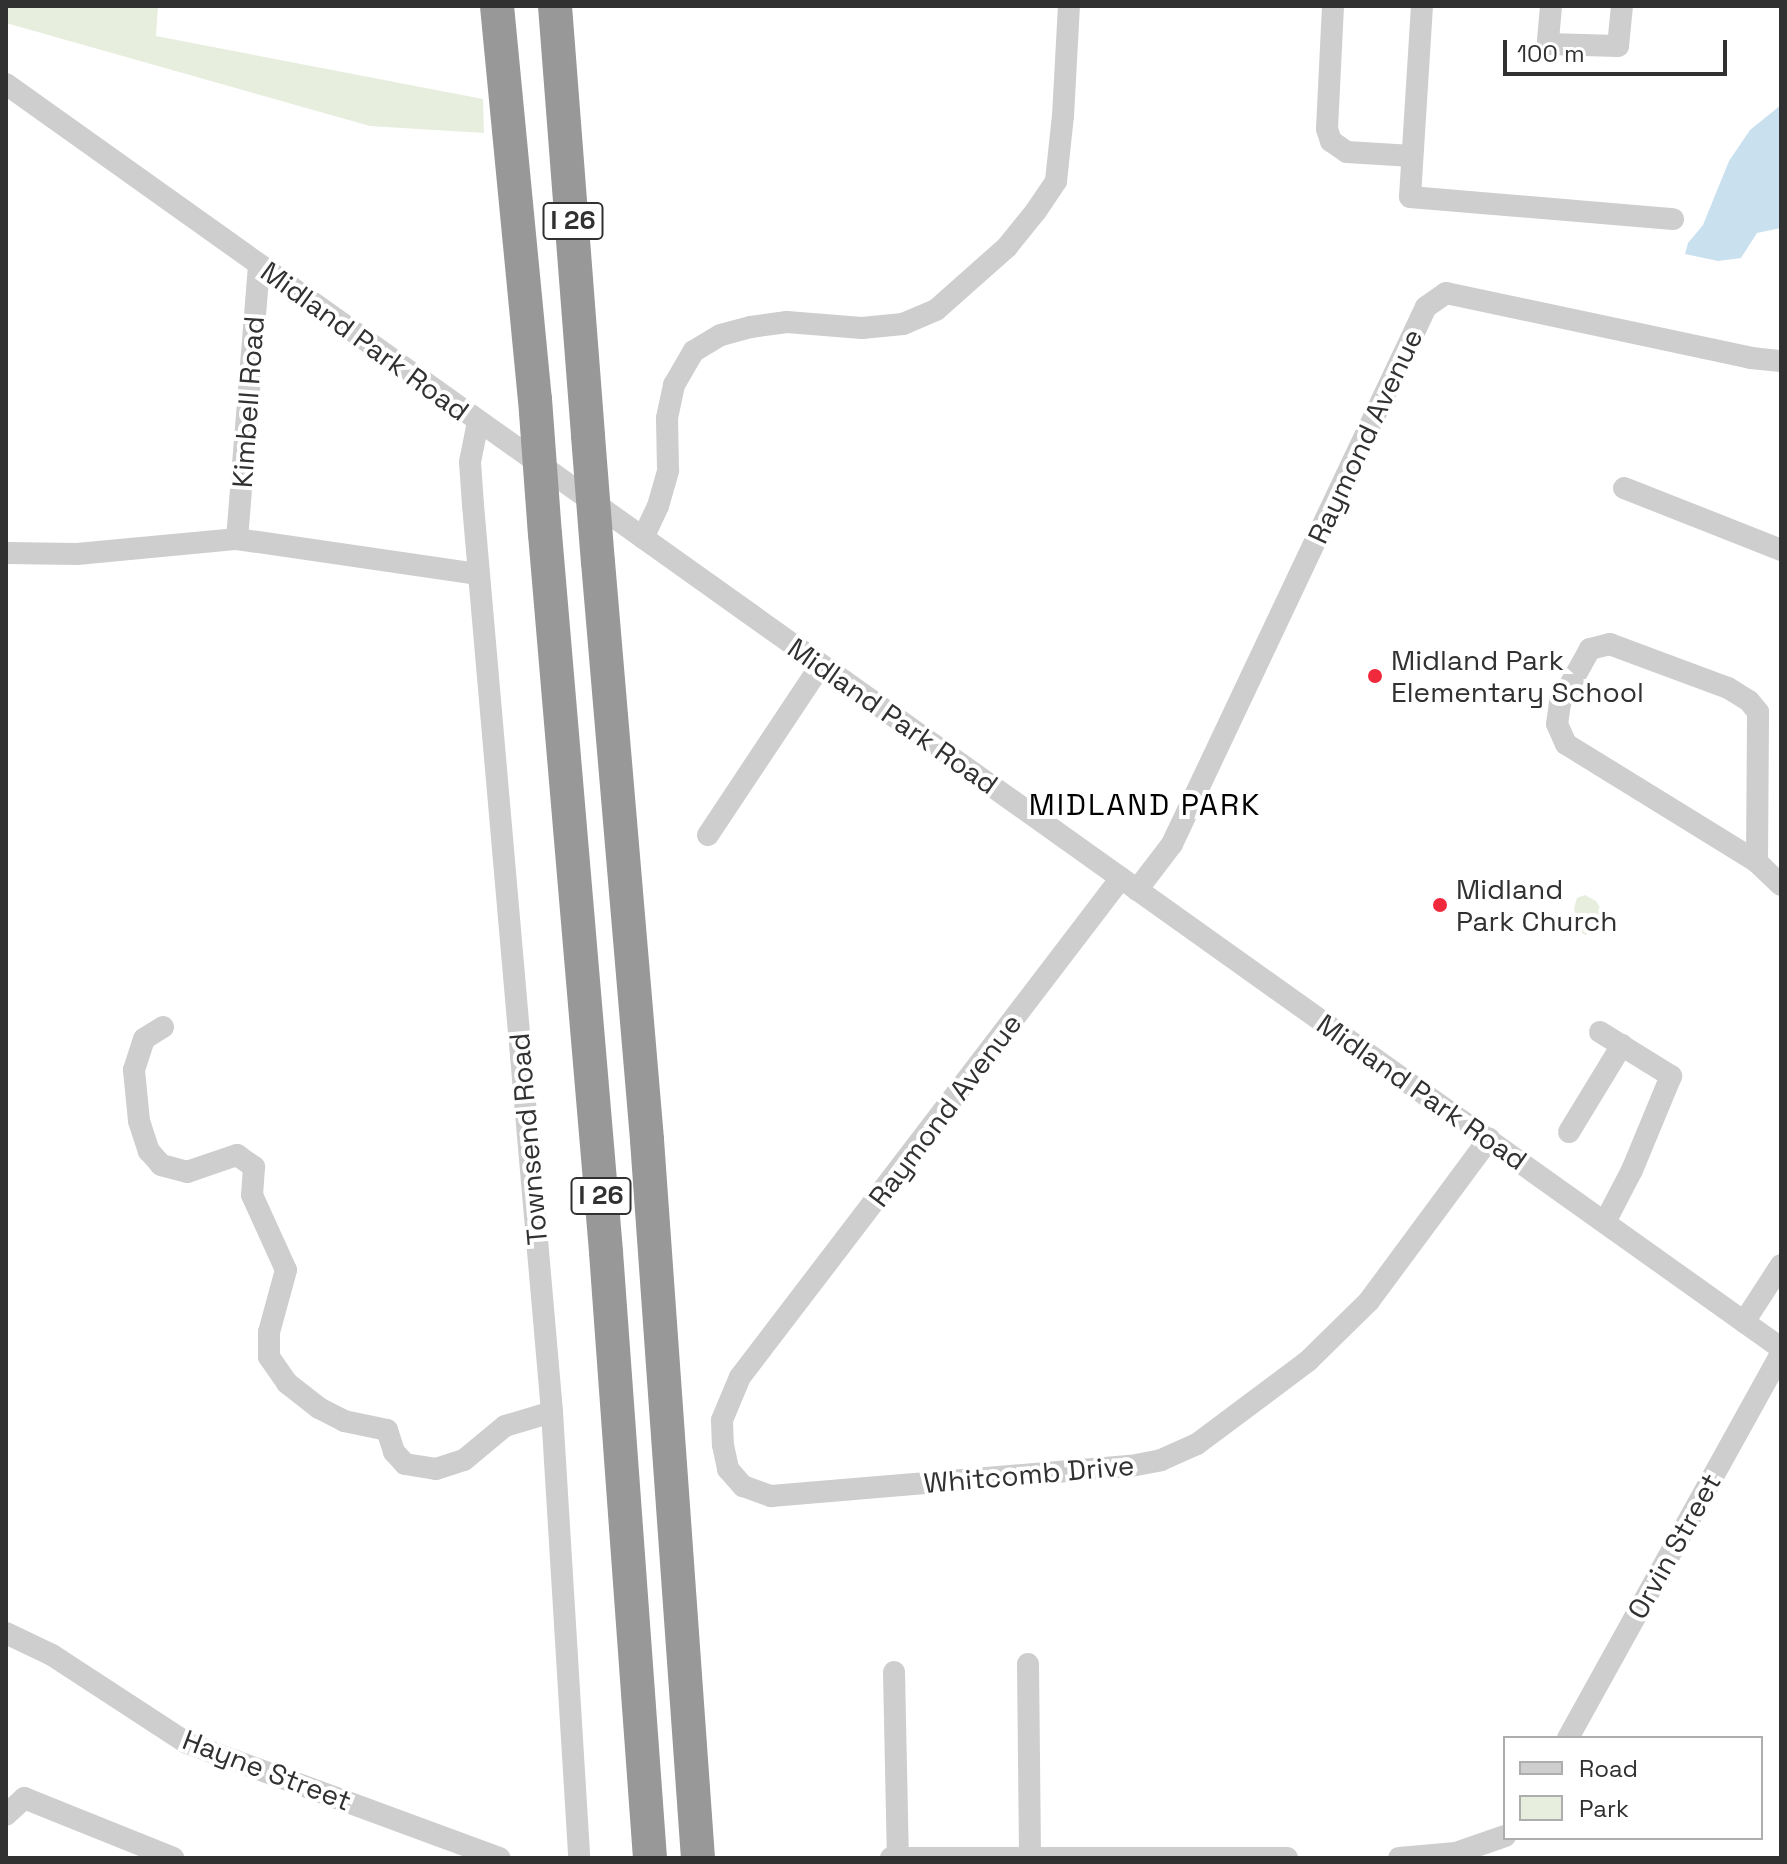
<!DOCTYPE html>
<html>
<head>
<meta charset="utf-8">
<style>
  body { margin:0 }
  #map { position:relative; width:1787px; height:1864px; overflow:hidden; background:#fff; font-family:"Space Grotesk",sans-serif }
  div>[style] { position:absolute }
  .green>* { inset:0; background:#e7eede }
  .water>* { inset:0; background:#c9e1ef }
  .minor>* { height:22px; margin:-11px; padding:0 11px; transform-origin:11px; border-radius:11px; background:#cecece }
  .highway>* { height:34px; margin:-17px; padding:0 17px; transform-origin:17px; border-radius:17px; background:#989898 }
  .highway-bridge>* { height:34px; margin:-17px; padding:0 17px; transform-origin:17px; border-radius:17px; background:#989898 }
  .dots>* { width:22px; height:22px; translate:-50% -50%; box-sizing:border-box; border:4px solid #fff; border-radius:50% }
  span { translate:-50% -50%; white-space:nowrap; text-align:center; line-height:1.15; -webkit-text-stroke:8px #fff; paint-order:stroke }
  .shield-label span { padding:2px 6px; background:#fff; border:2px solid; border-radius:6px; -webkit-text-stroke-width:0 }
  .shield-label { font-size:26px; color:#313131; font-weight:700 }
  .street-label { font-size:28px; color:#313131 }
  .poi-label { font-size:28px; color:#313131 }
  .left { translate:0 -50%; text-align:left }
  .neighbourhood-label { font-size:30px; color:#000; letter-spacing:2px }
  .frame { position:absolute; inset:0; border:8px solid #313131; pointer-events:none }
  .legend { position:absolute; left:1503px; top:1736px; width:260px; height:104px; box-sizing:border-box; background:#fff; border:2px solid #adadad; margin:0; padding:10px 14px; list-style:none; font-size:24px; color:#313131 }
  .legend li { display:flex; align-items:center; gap:16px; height:40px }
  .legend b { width:40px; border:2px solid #adadad }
  .scale { position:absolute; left:1503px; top:40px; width:224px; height:36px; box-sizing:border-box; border:4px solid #313131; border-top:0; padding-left:10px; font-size:24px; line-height:28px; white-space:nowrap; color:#313131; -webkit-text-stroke:6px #fff; paint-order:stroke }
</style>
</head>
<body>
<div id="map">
  <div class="green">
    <i style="clip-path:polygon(6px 6px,158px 6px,156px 36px,483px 99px,484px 133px,370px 126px,6px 23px)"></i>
    <i style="clip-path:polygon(1585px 895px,1596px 901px,1602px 911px,1600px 923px,1586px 935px,1578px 931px,1574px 908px,1577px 898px)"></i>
  </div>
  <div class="water">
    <i style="clip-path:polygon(1781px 105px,1781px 228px,1757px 233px,1741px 258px,1718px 261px,1685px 254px,1688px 243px,1703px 225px,1729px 161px,1750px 130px)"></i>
  </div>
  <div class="minor">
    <i style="left:1333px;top:6px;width:123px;rotate:92.8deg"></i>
    <i style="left:1327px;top:129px;width:13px;rotate:72deg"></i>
    <i style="left:1331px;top:141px;width:19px;rotate:35deg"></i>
    <i style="left:1347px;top:152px;width:65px;rotate:3.5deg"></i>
    <i style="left:1422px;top:6px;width:191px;rotate:93.6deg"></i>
    <i style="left:1410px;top:197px;width:264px;rotate:4.8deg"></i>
    <i style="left:1551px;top:6px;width:38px;rotate:95deg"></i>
    <i style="left:1548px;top:44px;width:70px;rotate:1.6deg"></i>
    <i style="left:1618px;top:46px;width:40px;rotate:-84.3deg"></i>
    <i style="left:6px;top:84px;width:2179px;rotate:35.46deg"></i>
    <i style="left:478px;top:422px;width:41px;rotate:101.3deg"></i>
    <i style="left:470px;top:462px;width:43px;rotate:86deg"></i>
    <i style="left:473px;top:505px;width:910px;rotate:85.02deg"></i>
    <i style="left:552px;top:1412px;width:447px;rotate:86.5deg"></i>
    <i style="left:1624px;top:488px;width:169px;rotate:21.5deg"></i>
    <i style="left:643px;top:538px;width:35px;rotate:-65deg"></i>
    <i style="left:658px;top:506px;width:37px;rotate:-74deg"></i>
    <i style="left:668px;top:470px;width:52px;rotate:-91.1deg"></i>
    <i style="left:667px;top:418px;width:34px;rotate:-78deg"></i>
    <i style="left:674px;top:385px;width:39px;rotate:-60deg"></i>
    <i style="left:694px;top:351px;width:31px;rotate:-31deg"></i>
    <i style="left:721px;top:335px;width:31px;rotate:-15deg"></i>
    <i style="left:751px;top:327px;width:36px;rotate:-8deg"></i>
    <i style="left:787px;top:322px;width:75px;rotate:4.6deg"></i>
    <i style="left:862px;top:328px;width:41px;rotate:-5.6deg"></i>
    <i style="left:903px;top:324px;width:36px;rotate:-23deg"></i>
    <i style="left:936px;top:310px;width:95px;rotate:-41.6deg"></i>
    <i style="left:1007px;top:247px;width:46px;rotate:-51.1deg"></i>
    <i style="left:1036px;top:211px;width:36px;rotate:-56deg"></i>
    <i style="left:1056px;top:181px;width:65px;rotate:-83.9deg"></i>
    <i style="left:1063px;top:116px;width:110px;rotate:-86.9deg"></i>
    <i style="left:237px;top:539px;width:275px;rotate:-85.4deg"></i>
    <i style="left:6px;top:553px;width:71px;rotate:0.8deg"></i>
    <i style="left:77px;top:554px;width:161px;rotate:-5.4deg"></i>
    <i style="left:237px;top:539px;width:244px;rotate:8.3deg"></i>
    <i style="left:708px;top:835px;width:204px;rotate:-56.4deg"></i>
    <i style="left:1757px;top:862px;width:150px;rotate:-89.6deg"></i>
    <i style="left:1758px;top:712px;width:14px;rotate:-129deg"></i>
    <i style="left:1749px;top:701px;width:25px;rotate:-148deg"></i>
    <i style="left:1728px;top:688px;width:126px;rotate:-159.6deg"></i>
    <i style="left:1610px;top:644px;width:21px;rotate:166deg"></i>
    <i style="left:1590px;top:649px;width:62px;rotate:119.1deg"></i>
    <i style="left:1560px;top:703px;width:21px;rotate:98deg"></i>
    <i style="left:1557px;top:724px;width:22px;rotate:66deg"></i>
    <i style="left:1566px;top:744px;width:225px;rotate:31.7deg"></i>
    <i style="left:1757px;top:862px;width:33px;rotate:44deg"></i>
    <i style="left:1121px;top:878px;width:628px;rotate:127.36deg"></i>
    <i style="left:740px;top:1377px;width:47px;rotate:112.7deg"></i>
    <i style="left:722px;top:1420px;width:25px;rotate:88deg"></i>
    <i style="left:723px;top:1445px;width:25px;rotate:78deg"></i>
    <i style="left:728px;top:1469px;width:23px;rotate:49deg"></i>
    <i style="left:743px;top:1486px;width:30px;rotate:20deg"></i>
    <i style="left:771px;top:1496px;width:361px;rotate:-4.8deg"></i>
    <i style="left:1131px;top:1466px;width:31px;rotate:-11deg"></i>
    <i style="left:1161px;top:1460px;width:39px;rotate:-24deg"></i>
    <i style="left:1197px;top:1444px;width:139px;rotate:-36.8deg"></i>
    <i style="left:1308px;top:1361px;width:86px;rotate:-44.5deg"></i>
    <i style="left:1369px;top:1301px;width:202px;rotate:-53.5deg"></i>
    <i style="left:1137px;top:890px;width:58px;rotate:-52.7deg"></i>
    <i style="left:1172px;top:844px;width:594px;rotate:-64.69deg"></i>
    <i style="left:1426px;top:307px;width:24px;rotate:-35deg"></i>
    <i style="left:1446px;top:293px;width:312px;rotate:12deg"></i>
    <i style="left:1751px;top:358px;width:30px;rotate:6deg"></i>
    <i style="left:163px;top:1027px;width:22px;rotate:148deg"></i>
    <i style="left:144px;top:1039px;width:33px;rotate:108deg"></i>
    <i style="left:134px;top:1070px;width:51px;rotate:84.4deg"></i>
    <i style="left:139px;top:1121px;width:32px;rotate:72deg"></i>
    <i style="left:149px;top:1151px;width:18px;rotate:49deg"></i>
    <i style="left:161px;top:1165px;width:27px;rotate:15deg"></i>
    <i style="left:187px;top:1172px;width:53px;rotate:-18.8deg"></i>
    <i style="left:237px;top:1155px;width:21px;rotate:35deg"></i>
    <i style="left:254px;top:1167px;width:28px;rotate:94deg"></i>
    <i style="left:252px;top:1195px;width:82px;rotate:65.6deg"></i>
    <i style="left:286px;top:1270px;width:64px;rotate:105.3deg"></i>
    <i style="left:269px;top:1332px;width:25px;rotate:90deg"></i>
    <i style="left:269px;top:1357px;width:32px;rotate:55deg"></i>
    <i style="left:287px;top:1383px;width:41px;rotate:38deg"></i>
    <i style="left:319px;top:1408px;width:28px;rotate:27deg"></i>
    <i style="left:344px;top:1421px;width:44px;rotate:11.8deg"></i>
    <i style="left:387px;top:1430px;width:23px;rotate:72deg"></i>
    <i style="left:394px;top:1452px;width:16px;rotate:47deg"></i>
    <i style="left:405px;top:1464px;width:31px;rotate:9deg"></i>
    <i style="left:436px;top:1469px;width:29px;rotate:-18deg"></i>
    <i style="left:464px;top:1460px;width:53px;rotate:-39.7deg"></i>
    <i style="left:505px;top:1426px;width:49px;rotate:-16.6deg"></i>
    <i style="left:1600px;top:1032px;width:84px;rotate:31.8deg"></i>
    <i style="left:1671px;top:1076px;width:102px;rotate:112.5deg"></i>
    <i style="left:1632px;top:1170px;width:59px;rotate:117.4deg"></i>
    <i style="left:1569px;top:1132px;width:102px;rotate:-58.7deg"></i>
    <i style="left:1744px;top:1322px;width:68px;rotate:-57deg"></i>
    <i style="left:6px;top:1633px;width:51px;rotate:25.6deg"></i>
    <i style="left:52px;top:1655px;width:161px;rotate:33.1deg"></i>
    <i style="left:187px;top:1743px;width:333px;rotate:20.2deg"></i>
    <i style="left:1028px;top:1664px;width:194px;rotate:89.4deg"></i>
    <i style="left:894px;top:1672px;width:186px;rotate:88.8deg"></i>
    <i style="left:1568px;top:1738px;width:439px;rotate:-61deg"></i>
    <i style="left:6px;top:1815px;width:25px;rotate:-43deg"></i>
    <i style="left:24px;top:1798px;width:161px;rotate:21.9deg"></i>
    <i style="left:891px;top:1858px;width:396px"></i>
    <i style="left:1399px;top:1858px;width:57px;rotate:-5deg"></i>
    <i style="left:1456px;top:1853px;width:52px;rotate:-19.1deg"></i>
  </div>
  <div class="highway">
    <i style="left:497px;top:6px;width:395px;rotate:84.5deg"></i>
    <i style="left:555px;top:6px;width:431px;rotate:85.6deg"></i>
    <i style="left:545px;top:534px;width:721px;rotate:85.14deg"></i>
    <i style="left:606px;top:1252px;width:608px;rotate:85.85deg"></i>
    <i style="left:598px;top:562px;width:580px;rotate:85.15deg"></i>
    <i style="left:647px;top:1140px;width:720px;rotate:85.94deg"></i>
  </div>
  <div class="highway-bridge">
    <i style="left:535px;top:399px;width:135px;rotate:85.8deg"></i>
    <i style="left:588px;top:436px;width:126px;rotate:85.5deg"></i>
  </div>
  <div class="dots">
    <i style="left:1375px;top:676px;background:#f1293c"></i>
    <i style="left:1440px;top:905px;background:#f1293c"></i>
  </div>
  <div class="shield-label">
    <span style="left:573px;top:221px">I 26</span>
    <span style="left:601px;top:1196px">I 26</span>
  </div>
  <div class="street-label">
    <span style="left:365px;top:341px;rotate:36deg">Midland Park Road</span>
    <span style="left:248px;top:402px;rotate:-86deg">Kimbell Road</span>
    <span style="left:1365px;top:436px;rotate:-65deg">Raymond Avenue</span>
    <span style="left:893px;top:716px;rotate:35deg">Midland Park Road</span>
    <span style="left:1422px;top:1092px;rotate:35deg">Midland Park Road</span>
    <span style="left:945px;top:1110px;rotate:-53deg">Raymond Avenue</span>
    <span style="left:528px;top:1139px;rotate:-95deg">Townsend Road</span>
    <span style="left:1029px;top:1474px;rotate:-5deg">Whitcomb Drive</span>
    <span style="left:1674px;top:1546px;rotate:-61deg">Orvin Street</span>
    <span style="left:267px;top:1770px;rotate:21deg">Hayne Street</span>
  </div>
  <div class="poi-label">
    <span class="left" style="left:1391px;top:676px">Midland Park<br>Elementary School</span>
    <span class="left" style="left:1456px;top:905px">Midland<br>Park Church</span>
  </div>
  <div class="neighbourhood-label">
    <span style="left:1145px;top:805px">MIDLAND PARK</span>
  </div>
  <div class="frame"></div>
  <ul class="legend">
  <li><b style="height:10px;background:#cecece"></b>Road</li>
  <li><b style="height:22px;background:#e7eede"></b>Park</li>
  </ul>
  <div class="scale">100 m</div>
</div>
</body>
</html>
